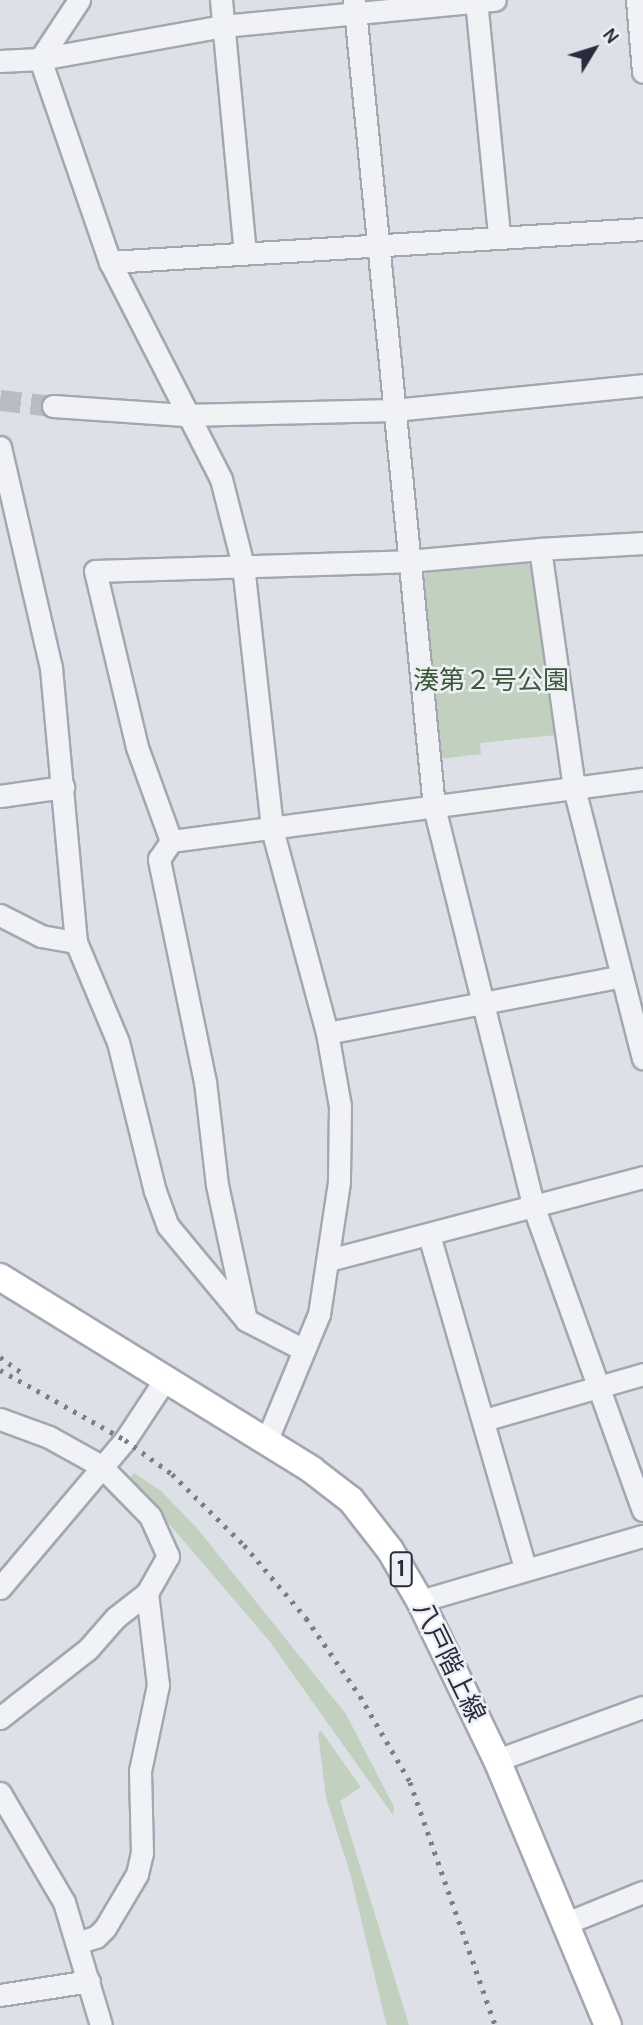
<!DOCTYPE html>
<html>
<head>
<meta charset="utf-8">
<style>
  body { margin:0 }
  #map { position:relative; width:643px; height:2025px; overflow:hidden; background:#dee0e7; font-family:Karla,"Noto Sans JP",sans-serif }
  div>[style] { position:absolute }
  .green>* { inset:0; background:#c2d0bf }
  .minor-tunnel>* { height:21px; margin-top:-10.5px; transform-origin:0; background:repeating-linear-gradient(90deg,#babcc5 0 21px,transparent 0 31px) }
  .roads { filter:drop-shadow(2px 0 #a4a7b1) drop-shadow(-2px 0 #a4a7b1) drop-shadow(0 2px #a4a7b1) drop-shadow(0 -2px #a4a7b1) }
  .minor>* { height:21px; margin:-10.5px; padding:0 10.5px; transform-origin:10.5px; border-radius:10.5px; background:#f0f2f5 }
  .major>* { height:26px; margin:-13px; padding:0 13px; transform-origin:13px; border-radius:13px; background:#fff }
  .rail>* { height:5px; margin-top:-2.5px; transform-origin:0; background:repeating-linear-gradient(90deg,#787e90 0 3.5px,transparent 0 10.5px) }
  span { translate:-50% -50%; white-space:nowrap; text-align:center; line-height:1.15; -webkit-text-stroke:5px #edeff5; paint-order:stroke }
  .shield-label span { padding:2px 5px; background:#edeff5; border:2px solid; border-radius:5px; -webkit-text-stroke-width:0 }
  .shield-label { font-size:24px; color:#282d3d; font-weight:700 }
  .park-label { font-size:26px; color:#385836 }
  .street-label { font-size:26px; color:#282d3d }
  .north { position:absolute; left:559px; top:14px; width:70px; height:70px; -webkit-text-stroke:5px #edeff5; paint-order:stroke; rotate:52deg; font-size:19px; font-weight:700; line-height:28px; text-align:center; color:#282d3d }
  .north::after { content:''; display:block; margin:auto; width:24px; height:32px; background:#282d3d; clip-path:polygon(50% 0,100% 100%,50% 72%,0 100%) }
</style>
</head>
<body>
<div id="map">
  <div class="green">
    <i style="clip-path:polygon(523px 560px,533px 568px,556px 735px,480px 743px,481px 754px,440px 759px,423px 575px,433px 567px)"></i>
    <i style="clip-path:polygon(134px 1473px,161px 1491px,196px 1527px,346px 1714px,394px 1807px,393px 1815px,270px 1642px,130px 1478px)"></i>
    <i style="clip-path:polygon(321px 1731px,361px 1787px,340px 1801px,409px 2025px,387px 2025px,385px 2019px,350px 1873px,326px 1798px,318px 1733px)"></i>
  </div>
  <div class="minor-tunnel">
    <i style="left:0;top:400px;width:53px;rotate:6.5deg"></i>
  </div>
  <div class="roads">
    <div class="minor">
      <i style="left:221px;top:0;width:254px;rotate:84.6deg"></i>
      <i style="left:354px;top:0;width:811px;rotate:84.34deg"></i>
      <i style="left:434px;top:807px;width:413px;rotate:76deg"></i>
      <i style="left:534px;top:1208px;width:321px;rotate:70.2deg"></i>
      <i style="left:476px;top:0;width:236px;rotate:84.4deg"></i>
      <i style="left:637px;top:0;width:72px;rotate:85.2deg"></i>
      <i style="left:40px;top:59px;width:215px;rotate:71deg"></i>
      <i style="left:110px;top:262px;width:244px;rotate:62.9deg"></i>
      <i style="left:221px;top:479px;width:89px;rotate:75.7deg"></i>
      <i style="left:243px;top:565px;width:266px;rotate:83.7deg"></i>
      <i style="left:272px;top:829px;width:211px;rotate:74.9deg"></i>
      <i style="left:327px;top:1033px;width:74px;rotate:79.9deg"></i>
      <i style="left:340px;top:1106px;width:76px;rotate:90.8deg"></i>
      <i style="left:339px;top:1182px;width:134px;rotate:98.6deg"></i>
      <i style="left:319px;top:1314px;width:139px;rotate:112.5deg"></i>
      <i style="left:40px;top:59px;width:71px;rotate:-56.5deg"></i>
      <i style="left:0;top:61px;width:40px;rotate:-2.9deg"></i>
      <i style="left:40px;top:59px;width:186px;rotate:-10.2deg"></i>
      <i style="left:223px;top:26px;width:273px;rotate:-5.5deg"></i>
      <i style="left:110px;top:262px;width:534px;rotate:-3.54deg"></i>
      <i style="left:53px;top:406px;width:132px;rotate:3.9deg"></i>
      <i style="left:185px;top:415px;width:209px;rotate:-1.4deg"></i>
      <i style="left:394px;top:410px;width:250px;rotate:-5.7deg"></i>
      <i style="left:0;top:447px;width:227px;rotate:77deg"></i>
      <i style="left:51px;top:668px;width:275px;rotate:84.8deg"></i>
      <i style="left:76px;top:942px;width:108px;rotate:67.2deg"></i>
      <i style="left:118px;top:1042px;width:154px;rotate:76.1deg"></i>
      <i style="left:155px;top:1191px;width:37px;rotate:70deg"></i>
      <i style="left:168px;top:1226px;width:122px;rotate:50.3deg"></i>
      <i style="left:540px;top:549px;width:103px;rotate:-3.3deg"></i>
      <i style="left:0;top:796px;width:64px;rotate:-8.1deg"></i>
      <i style="left:171px;top:841px;width:100px;rotate:-109.9deg"></i>
      <i style="left:137px;top:747px;width:181px;rotate:-103.4deg"></i>
      <i style="left:95px;top:571px;width:313px;rotate:-1.8deg"></i>
      <i style="left:408px;top:561px;width:133px;rotate:-5.2deg"></i>
      <i style="left:540px;top:549px;width:241px;rotate:81.9deg"></i>
      <i style="left:574px;top:788px;width:279px;rotate:75.7deg"></i>
      <i style="left:0;top:915px;width:46px;rotate:27.1deg"></i>
      <i style="left:41px;top:936px;width:36px;rotate:10deg"></i>
      <i style="left:327px;top:1033px;width:300px;rotate:-10.9deg"></i>
      <i style="left:429px;top:1235px;width:347px;rotate:73.9deg"></i>
      <i style="left:329px;top:1260px;width:325px;rotate:-14.8deg"></i>
      <i style="left:304px;top:1350px;width:65px;rotate:-152.7deg"></i>
      <i style="left:246px;top:1320px;width:138px;rotate:-102.1deg"></i>
      <i style="left:217px;top:1185px;width:104px;rotate:-96.6deg"></i>
      <i style="left:205px;top:1082px;width:228px;rotate:-101.7deg"></i>
      <i style="left:159px;top:859px;width:22px;rotate:-56deg"></i>
      <i style="left:171px;top:841px;width:476px;rotate:-7.5deg"></i>
      <i style="left:0;top:1419px;width:52px;rotate:20.2deg"></i>
      <i style="left:49px;top:1437px;width:60px;rotate:29.1deg"></i>
      <i style="left:101px;top:1466px;width:70px;rotate:45.6deg"></i>
      <i style="left:150px;top:1516px;width:44px;rotate:65.8deg"></i>
      <i style="left:168px;top:1556px;width:43px;rotate:119.6deg"></i>
      <i style="left:147px;top:1593px;width:39px;rotate:142deg"></i>
      <i style="left:116px;top:1617px;width:43px;rotate:131.2deg"></i>
      <i style="left:88px;top:1649px;width:112px;rotate:141.9deg"></i>
      <i style="left:484px;top:1420px;width:166px;rotate:-16.1deg"></i>
      <i style="left:0;top:1588px;width:194px;rotate:-49.8deg"></i>
      <i style="left:125px;top:1440px;width:71px;rotate:-56.5deg"></i>
      <i style="left:420px;top:1601px;width:232px;rotate:-16.3deg"></i>
      <i style="left:497px;top:1760px;width:155px;rotate:-20deg"></i>
      <i style="left:0;top:1793px;width:126px;rotate:59.6deg"></i>
      <i style="left:64px;top:1902px;width:128px;rotate:73.3deg"></i>
      <i style="left:564px;top:1924px;width:85px;rotate:-22.1deg"></i>
      <i style="left:77px;top:1943px;width:20px;rotate:-18deg"></i>
      <i style="left:96px;top:1937px;width:13px;rotate:-45deg"></i>
      <i style="left:105px;top:1928px;width:63px;rotate:-59.3deg"></i>
      <i style="left:137px;top:1874px;width:22px;rotate:-77deg"></i>
      <i style="left:142px;top:1853px;width:82px;rotate:-91.4deg"></i>
      <i style="left:140px;top:1771px;width:88px;rotate:-78.2deg"></i>
      <i style="left:158px;top:1685px;width:93px;rotate:-96.8deg"></i>
      <i style="left:0;top:1995px;width:90px;rotate:-8.9deg"></i>
    </div>
    <div class="major">
      <i style="left:0;top:1277px;width:367px;rotate:31.7deg"></i>
      <i style="left:312px;top:1470px;width:49px;rotate:37.6deg"></i>
      <i style="left:351px;top:1500px;width:63px;rotate:52deg"></i>
      <i style="left:390px;top:1550px;width:59px;rotate:59.5deg"></i>
      <i style="left:420px;top:1601px;width:177px;rotate:64.2deg"></i>
      <i style="left:497px;top:1760px;width:287px;rotate:67.3deg"></i>
    </div>
  </div>
  <div class="rail">
    <i style="left:0;top:1357px;width:29px;rotate:36deg"></i>
    <i style="left:0;top:1370px;width:143px;rotate:29.2deg"></i>
    <i style="left:125px;top:1440px;width:58px;rotate:35.9deg"></i>
    <i style="left:172px;top:1474px;width:101px;rotate:44.6deg"></i>
    <i style="left:244px;top:1545px;width:96px;rotate:49.7deg"></i>
    <i style="left:306px;top:1618px;width:95px;rotate:55.3deg"></i>
    <i style="left:360px;top:1696px;width:99px;rotate:59.8deg"></i>
    <i style="left:410px;top:1782px;width:257px;rotate:70.7deg"></i>
  </div>
  <div class="shield-label">
    <span style="left:401px;top:1569px">1</span>
  </div>
  <div class="park-label">
    <span style="left:491px;top:681px">湊第２号公園</span>
  </div>
  <div class="street-label">
    <span style="left:449px;top:1662px;rotate:64deg">八戸階上線</span>
  </div>
  <div class="north">N</div>
</div>
</body>
</html>
